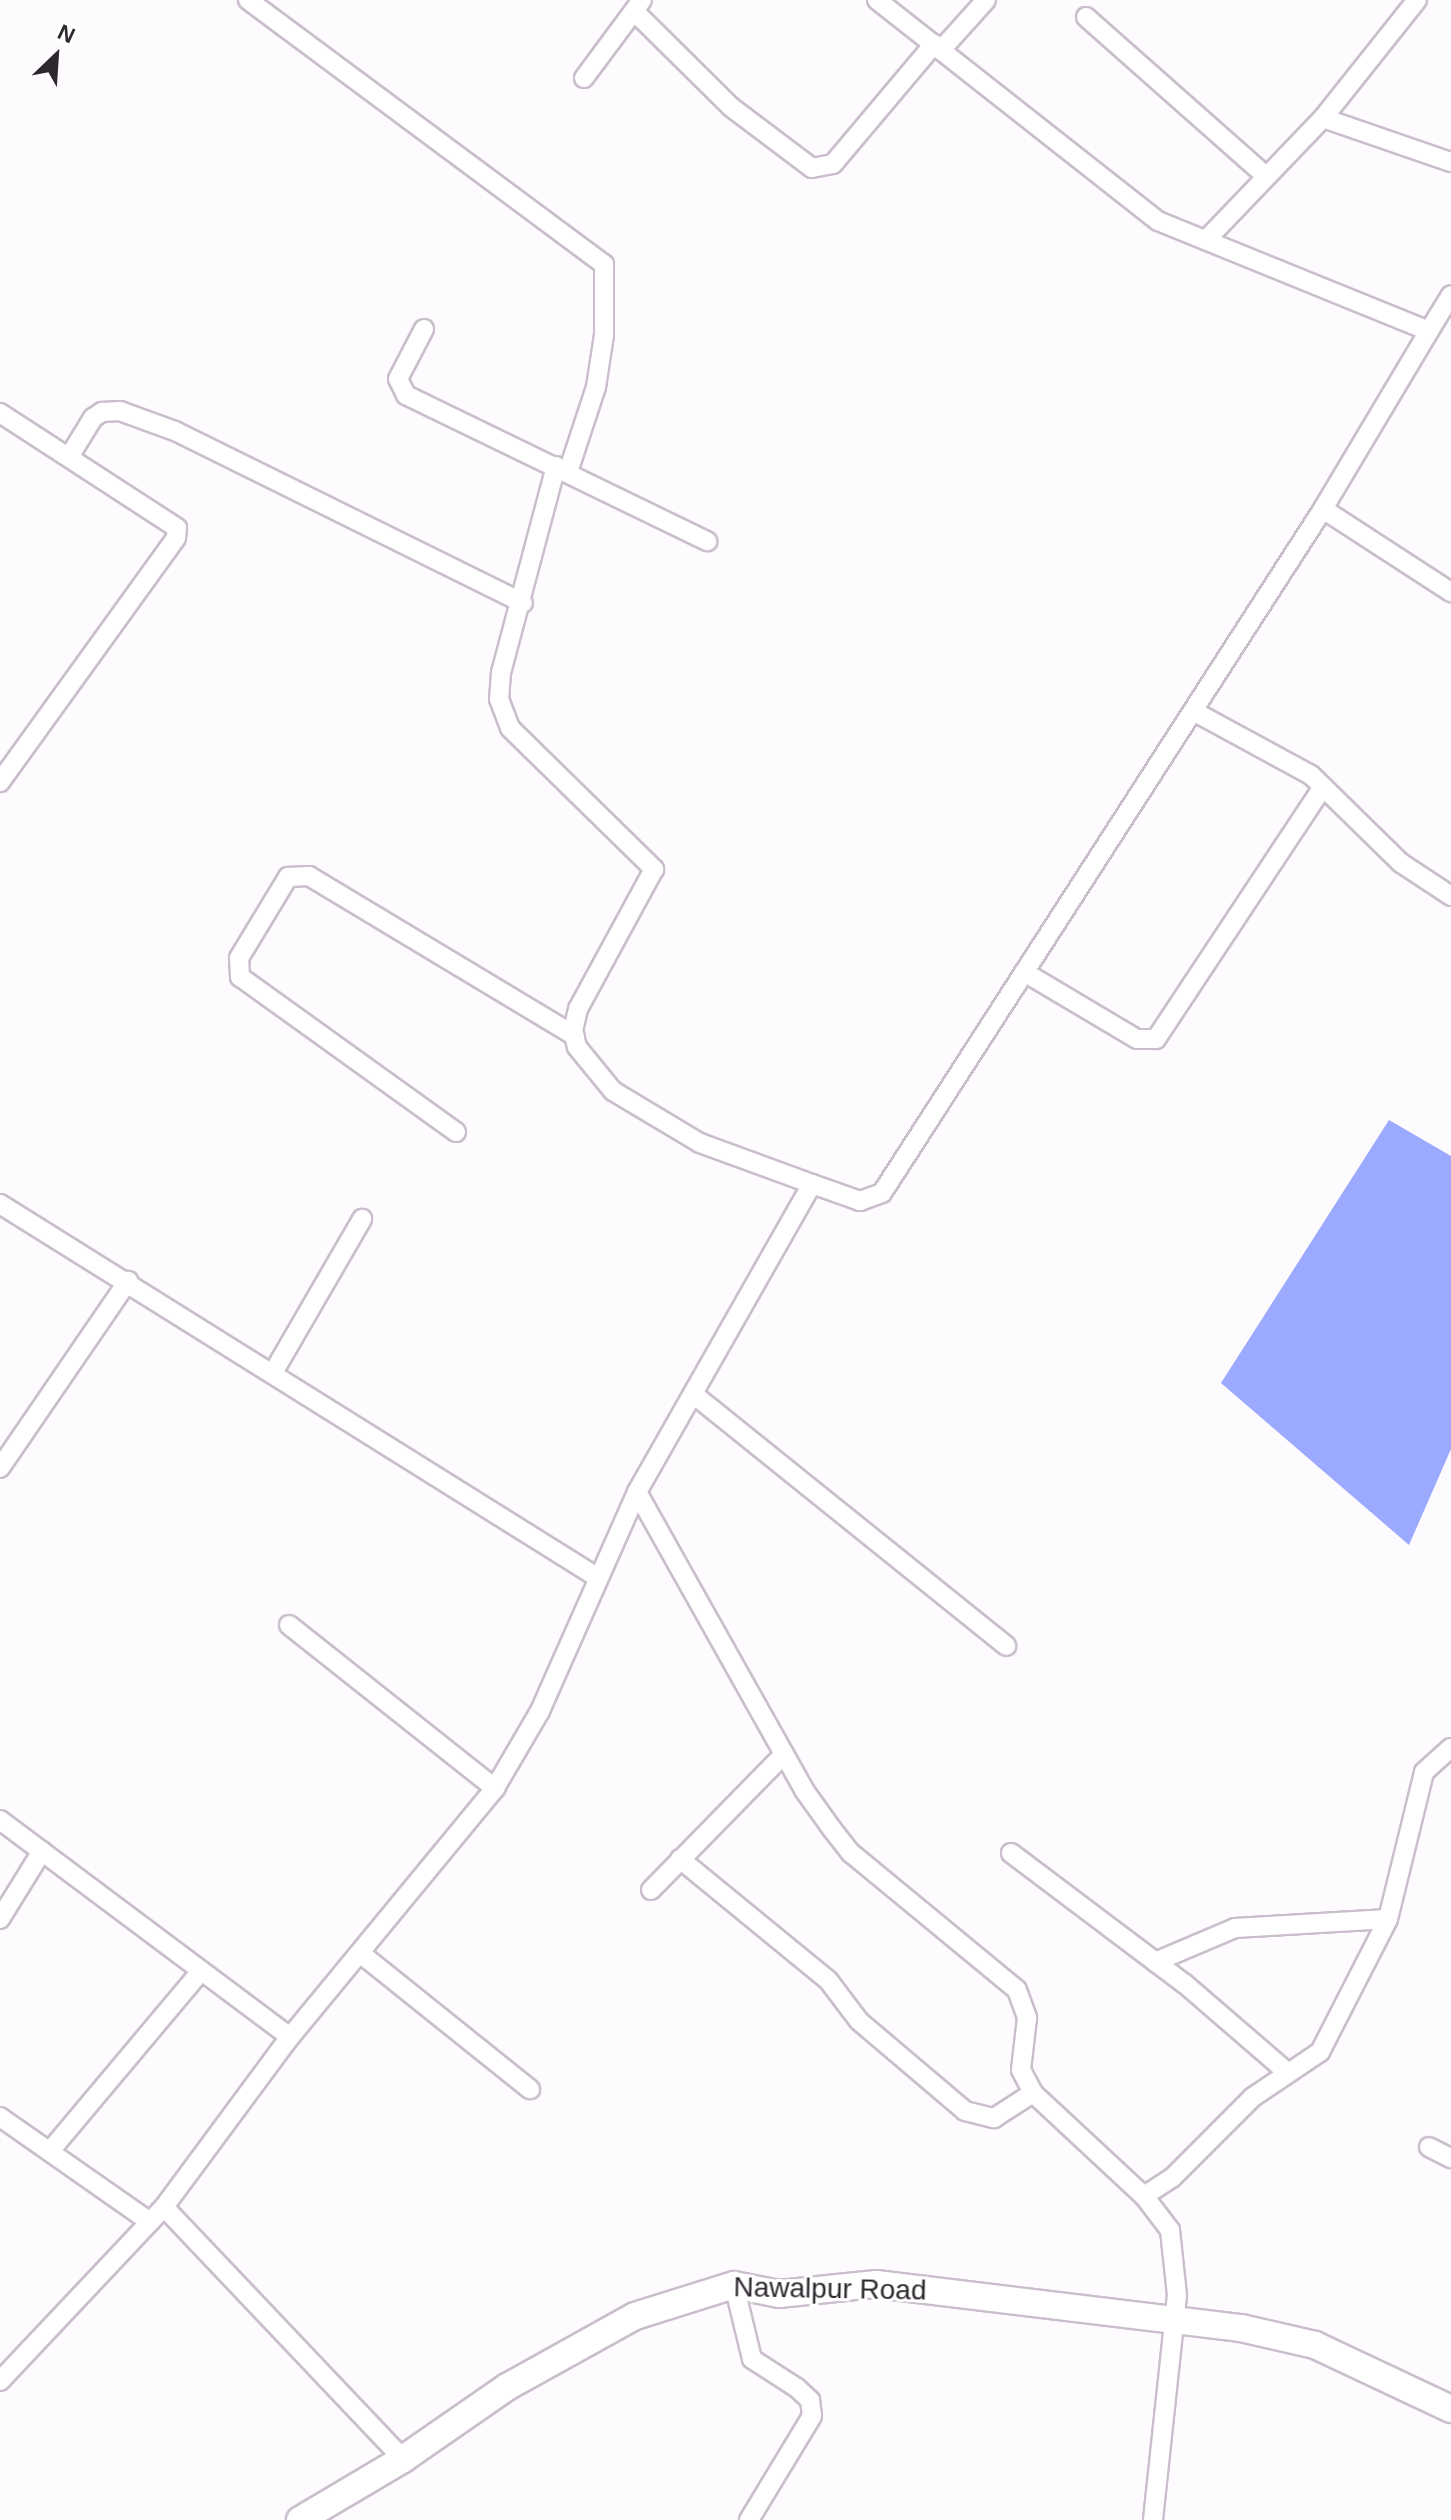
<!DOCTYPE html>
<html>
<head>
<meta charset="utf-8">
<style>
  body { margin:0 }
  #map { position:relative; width:1451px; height:2520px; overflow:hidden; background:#fdfbfe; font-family:Arial,sans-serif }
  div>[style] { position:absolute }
  .water>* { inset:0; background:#9ba9fe }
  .roads { filter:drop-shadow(2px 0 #cabecc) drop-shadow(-2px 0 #cabecc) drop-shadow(0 2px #cabecc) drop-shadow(0 -2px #cabecc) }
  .street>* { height:18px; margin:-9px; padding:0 9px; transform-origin:9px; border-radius:9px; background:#fff }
  .secondary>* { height:26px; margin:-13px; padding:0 13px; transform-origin:13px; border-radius:13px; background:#fff }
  span { translate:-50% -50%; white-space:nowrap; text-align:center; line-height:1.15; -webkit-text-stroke:6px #fff; paint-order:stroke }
  .street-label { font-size:28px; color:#2d282e }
  .north { position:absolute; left:16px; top:16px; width:80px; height:80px; -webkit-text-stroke:6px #fff; paint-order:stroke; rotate:25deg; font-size:22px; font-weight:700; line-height:32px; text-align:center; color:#2d282e }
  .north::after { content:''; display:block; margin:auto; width:28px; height:36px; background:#2d282e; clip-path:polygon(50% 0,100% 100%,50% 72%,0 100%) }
</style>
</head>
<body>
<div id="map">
  <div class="water">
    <i style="clip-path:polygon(1389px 1120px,1451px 1156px,1451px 1449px,1409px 1545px,1221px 1383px)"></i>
  </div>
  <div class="roads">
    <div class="street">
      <i style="left:248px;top:0;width:443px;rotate:36.6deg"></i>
      <i style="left:604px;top:264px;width:71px;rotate:90deg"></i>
      <i style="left:604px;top:335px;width:53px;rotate:98.7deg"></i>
      <i style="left:596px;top:387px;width:89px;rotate:108.2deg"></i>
      <i style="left:877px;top:0;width:357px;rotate:38.2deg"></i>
      <i style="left:1158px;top:221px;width:292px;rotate:22.1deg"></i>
      <i style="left:1429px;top:331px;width:42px;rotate:-58.6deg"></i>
      <i style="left:634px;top:11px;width:136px;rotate:44.7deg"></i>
      <i style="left:731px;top:107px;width:101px;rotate:37deg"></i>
      <i style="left:812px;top:168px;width:21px;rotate:-11deg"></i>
      <i style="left:833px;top:164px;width:157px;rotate:-49.9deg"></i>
      <i style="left:1086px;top:17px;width:240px;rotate:41.5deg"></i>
      <i style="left:941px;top:50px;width:67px;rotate:-48deg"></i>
      <i style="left:584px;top:78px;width:97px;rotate:-53.4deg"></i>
      <i style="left:1323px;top:118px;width:135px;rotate:19deg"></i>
      <i style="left:1206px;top:240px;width:169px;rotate:-46.2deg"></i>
      <i style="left:1323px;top:118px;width:151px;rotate:-51.5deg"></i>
      <i style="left:424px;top:329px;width:56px;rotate:117.5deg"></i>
      <i style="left:398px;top:379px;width:18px;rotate:63deg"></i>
      <i style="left:406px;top:395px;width:335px;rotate:25.9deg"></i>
      <i style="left:0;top:413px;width:211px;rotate:33deg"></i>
      <i style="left:177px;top:528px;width:10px;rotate:96deg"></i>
      <i style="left:176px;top:538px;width:301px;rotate:125.8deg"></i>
      <i style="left:69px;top:457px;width:46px;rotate:-58.4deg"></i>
      <i style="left:93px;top:418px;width:11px;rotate:-34deg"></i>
      <i style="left:102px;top:412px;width:18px;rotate:-3deg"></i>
      <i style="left:120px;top:411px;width:59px;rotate:20deg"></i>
      <i style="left:175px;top:431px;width:388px;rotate:26.3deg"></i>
      <i style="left:556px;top:466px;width:213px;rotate:104.9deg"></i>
      <i style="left:501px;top:672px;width:27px;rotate:94deg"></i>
      <i style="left:499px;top:699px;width:31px;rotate:69deg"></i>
      <i style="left:510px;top:728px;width:202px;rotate:44.4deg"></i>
      <i style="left:654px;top:869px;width:159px;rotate:118.5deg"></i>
      <i style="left:578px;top:1009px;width:23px;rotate:103deg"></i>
      <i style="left:573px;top:1031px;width:16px;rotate:76deg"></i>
      <i style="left:577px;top:1047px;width:57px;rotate:50.7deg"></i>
      <i style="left:613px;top:1091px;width:101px;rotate:30.9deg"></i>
      <i style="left:700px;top:1143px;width:119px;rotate:20.1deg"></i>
      <i style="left:812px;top:1184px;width:354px;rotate:119.6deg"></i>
      <i style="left:637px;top:1492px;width:342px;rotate:60.7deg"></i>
      <i style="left:804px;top:1790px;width:48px;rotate:54.3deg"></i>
      <i style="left:832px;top:1829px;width:31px;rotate:52deg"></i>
      <i style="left:851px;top:1853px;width:215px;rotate:39.5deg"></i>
      <i style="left:1017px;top:1990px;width:30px;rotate:70deg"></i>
      <i style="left:1027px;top:2018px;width:52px;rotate:96.6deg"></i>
      <i style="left:1021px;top:2070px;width:26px;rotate:62deg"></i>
      <i style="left:1033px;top:2093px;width:151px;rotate:42.9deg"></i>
      <i style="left:1144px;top:2196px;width:43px;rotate:52.6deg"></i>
      <i style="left:1170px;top:2230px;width:65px;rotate:83.9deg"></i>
      <i style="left:1177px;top:2295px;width:226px;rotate:96.1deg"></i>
      <i style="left:1323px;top:509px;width:153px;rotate:33deg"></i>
      <i style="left:1193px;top:711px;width:134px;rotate:28.5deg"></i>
      <i style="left:1311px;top:775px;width:126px;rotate:44.4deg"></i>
      <i style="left:1401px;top:863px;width:60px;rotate:33.4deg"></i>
      <i style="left:1024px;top:972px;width:131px;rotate:30.7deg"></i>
      <i style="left:1137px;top:1039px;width:19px"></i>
      <i style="left:1156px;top:1039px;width:302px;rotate:-56.5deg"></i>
      <i style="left:456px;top:1132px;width:266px;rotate:-144.3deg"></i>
      <i style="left:240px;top:977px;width:19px;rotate:-93deg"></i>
      <i style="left:239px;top:958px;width:95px;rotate:-58.8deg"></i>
      <i style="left:288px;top:877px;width:21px;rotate:-3deg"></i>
      <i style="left:309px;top:876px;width:310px;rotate:31deg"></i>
      <i style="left:812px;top:1184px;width:51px;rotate:19.5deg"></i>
      <i style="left:860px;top:1201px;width:23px;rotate:-20deg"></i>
      <i style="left:882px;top:1193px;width:814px;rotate:-57.19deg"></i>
      <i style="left:1323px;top:509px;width:207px;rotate:-59.2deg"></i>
      <i style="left:0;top:1204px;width:704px;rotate:32deg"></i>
      <i style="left:274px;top:1371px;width:176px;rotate:-59.9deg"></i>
      <i style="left:693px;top:1394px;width:402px;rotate:38.8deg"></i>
      <i style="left:0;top:1468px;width:227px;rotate:-55.6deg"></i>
      <i style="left:289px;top:1625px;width:263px;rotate:38.4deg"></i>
      <i style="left:0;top:1820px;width:362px;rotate:36.8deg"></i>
      <i style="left:1011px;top:1853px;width:218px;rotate:37deg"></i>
      <i style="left:1185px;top:1984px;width:136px;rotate:40.8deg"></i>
      <i style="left:680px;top:1859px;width:191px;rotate:39.3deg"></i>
      <i style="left:828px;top:1980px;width:51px;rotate:52.9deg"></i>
      <i style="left:859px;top:2021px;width:139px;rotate:40.3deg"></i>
      <i style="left:965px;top:2111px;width:30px;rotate:14deg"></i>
      <i style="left:994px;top:2118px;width:46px;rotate:-32.7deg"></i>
      <i style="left:651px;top:1890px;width:190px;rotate:-45.6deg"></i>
      <i style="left:0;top:1919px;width:80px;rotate:-58.3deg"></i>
      <i style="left:360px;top:1953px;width:218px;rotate:38.7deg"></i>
      <i style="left:1155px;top:1962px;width:87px;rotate:-23deg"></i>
      <i style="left:1235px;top:1928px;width:153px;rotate:-3.4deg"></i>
      <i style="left:0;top:2117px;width:183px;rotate:35deg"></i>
      <i style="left:1429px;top:2147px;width:25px;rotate:27deg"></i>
      <i style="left:50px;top:2151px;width:235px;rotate:-50deg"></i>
      <i style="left:1144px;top:2196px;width:33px;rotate:-33deg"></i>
      <i style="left:1172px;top:2178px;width:115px;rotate:-45deg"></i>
      <i style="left:1253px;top:2097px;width:81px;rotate:-33.9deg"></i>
      <i style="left:1320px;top:2052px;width:149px;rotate:-62.9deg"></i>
      <i style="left:1388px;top:1919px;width:151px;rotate:-76.2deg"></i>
      <i style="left:1424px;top:1772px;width:36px;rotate:-42deg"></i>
      <i style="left:164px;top:2207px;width:347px;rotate:46.5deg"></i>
      <i style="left:734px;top:2285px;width:76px;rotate:76.3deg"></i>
      <i style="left:752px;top:2359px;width:54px;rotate:32.8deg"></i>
      <i style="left:797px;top:2388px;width:18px;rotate:43deg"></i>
      <i style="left:810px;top:2400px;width:16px;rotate:83deg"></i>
      <i style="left:812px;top:2416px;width:122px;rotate:121.2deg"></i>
      <i style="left:0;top:2381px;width:239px;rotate:-46.7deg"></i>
      <i style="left:164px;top:2207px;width:212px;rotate:-53.5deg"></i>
      <i style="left:290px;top:2037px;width:323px;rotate:-50.5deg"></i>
      <i style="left:495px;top:1788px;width:89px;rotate:-59.7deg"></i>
      <i style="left:540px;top:1711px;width:240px;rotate:-66.1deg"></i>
    </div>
    <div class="secondary">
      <i style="left:300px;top:2520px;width:120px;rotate:-30.6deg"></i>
      <i style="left:403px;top:2459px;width:126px;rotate:-34.7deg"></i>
      <i style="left:507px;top:2387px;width:146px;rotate:-29deg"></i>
      <i style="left:635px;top:2316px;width:104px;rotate:-17.4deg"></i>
      <i style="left:734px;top:2285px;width:46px;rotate:11.3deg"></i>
      <i style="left:779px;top:2294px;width:98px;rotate:-5.9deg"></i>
      <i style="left:876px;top:2284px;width:368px;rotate:6.9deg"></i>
      <i style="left:1241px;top:2328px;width:76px;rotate:12.9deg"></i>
      <i style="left:1315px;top:2345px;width:150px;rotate:25.2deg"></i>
    </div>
  </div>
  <div class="street-label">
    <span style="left:830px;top:2289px;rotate:1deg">Nawalpur Road</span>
  </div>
  <div class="north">N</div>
</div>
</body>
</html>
